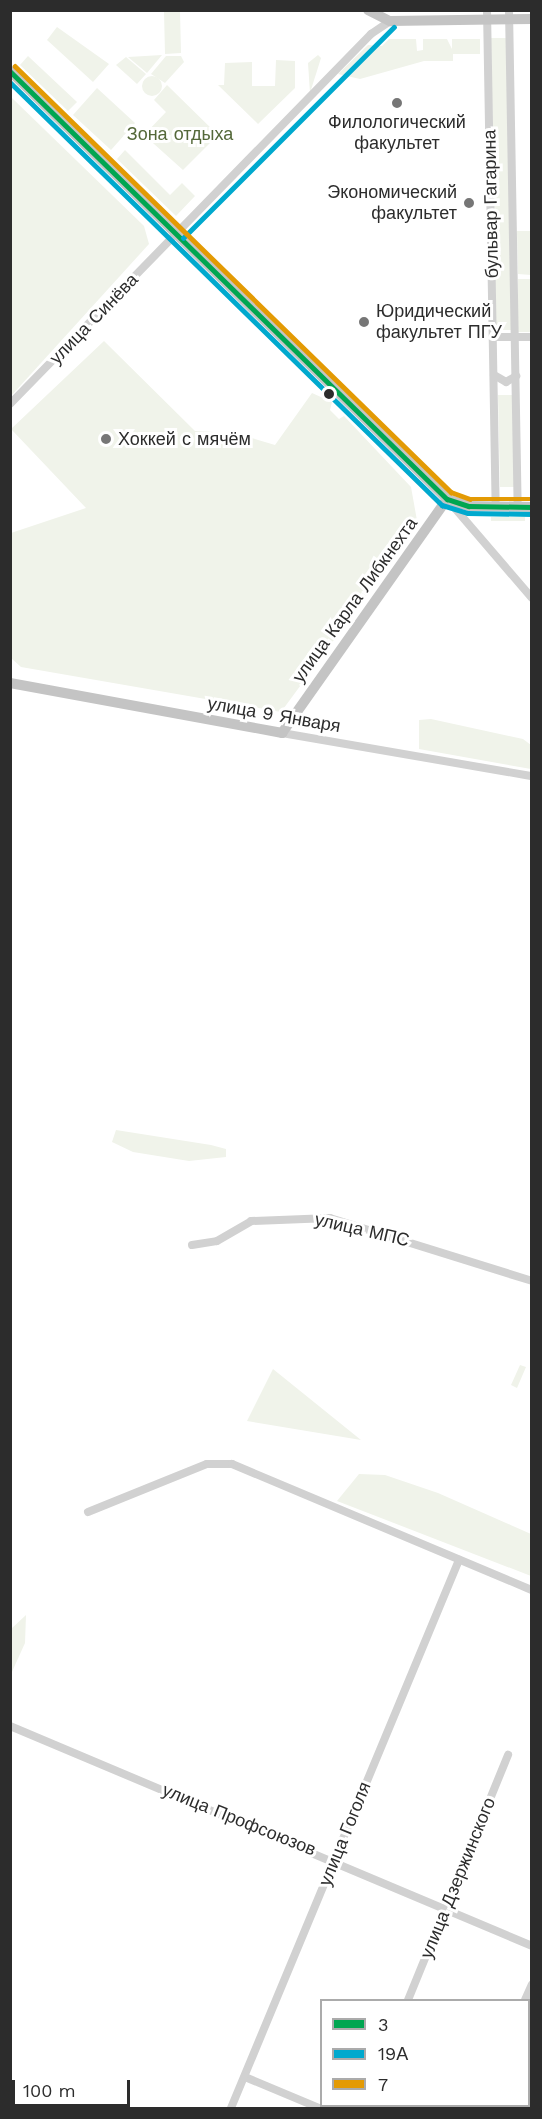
<!DOCTYPE html>
<html>
<head>
<meta charset="utf-8">
<style>
  body { margin:0 }
  #map { position:relative; width:542px; height:2119px; overflow:hidden; background:#fff; font-family:"Work Sans",sans-serif }
  div>[style] { position:absolute }
  .green>* { inset:0; background:#f0f3ea }
  .round { border-radius:50% }
  .minor>* { height:8px; margin:-4px; padding:0 4px; transform-origin:4px; border-radius:4px; background:#d1d1d1 }
  .major>* { height:10px; margin:-5px; padding:0 5px; transform-origin:5px; border-radius:5px; background:#c4c4c4 }
  .bus-1>* { height:4.5px; margin:-2.25px; padding:0 2.25px; transform-origin:2.25px; border-radius:2.25px; background:#00a651 }
  .bus-2>* { height:4.5px; margin:-2.25px; padding:0 2.25px; transform-origin:2.25px; border-radius:2.25px; background:#00a9ce }
  .bus-3>* { height:4.5px; margin:-2.25px; padding:0 2.25px; transform-origin:2.25px; border-radius:2.25px; background:#e39a04 }
  .dots>* { width:16px; height:16px; translate:-50% -50%; box-sizing:border-box; border:3px solid #fff; border-radius:50% }
  span { translate:-50% -50%; white-space:nowrap; text-align:center; line-height:1.15; -webkit-text-stroke:6px #fff; paint-order:stroke }
  .poi-label { font-size:18px; color:#2c2c2c }
  .right { translate:-100% -50%; text-align:right }
  .left { translate:0 -50%; text-align:left }
  .park-label { font-size:18px; color:#546839 }
  .street-label { font-size:18px; color:#2c2c2c }
  .frame { position:absolute; inset:0; border:12px solid #2c2c2c; pointer-events:none }
  .legend { position:absolute; left:320px; top:1999px; width:210px; height:108px; box-sizing:border-box; background:#fff; border:2px solid #ababab; margin:0; padding:8px 10px; list-style:none; font-size:18px; color:#2c2c2c }
  .legend li { display:flex; align-items:center; gap:12px; height:30px }
  .legend b { width:30px; border:2px solid #ababab }
  .scale { position:absolute; left:12px; top:2080px; width:118px; height:27px; box-sizing:border-box; border:3px solid #2c2c2c; border-top:0; padding-left:8px; font-size:18px; line-height:21px; white-space:nowrap; color:#2c2c2c; -webkit-text-stroke:4px #fff; paint-order:stroke }
</style>
</head>
<body>
<div id="map">
  <div class="green">
    <i style="clip-path:polygon(164px 11px,180px 11px,181px 53px,165px 54px)"></i>
    <i style="clip-path:polygon(57px 27px,109px 64px,93px 82px,47px 40px)"></i>
    <i style="clip-path:polygon(491px 38px,507px 38px,512px 330px,496px 330px)"></i>
    <i style="clip-path:polygon(389px 39px,416px 39px,417px 51px,423px 50px,423px 39px,447px 39px,452px 49px,452px 39px,480px 39px,480px 54px,453px 54px,453px 61px,424px 61px,360px 79px,338px 74px,368px 45px,382px 46px)"></i>
    <i style="clip-path:polygon(162px 55px,147px 73px,128px 57px)"></i>
    <i style="clip-path:polygon(318px 55px,321px 58px,310px 93px,308px 63px)"></i>
    <i style="clip-path:polygon(28px 56px,77px 102px,68px 111px,20px 65px)"></i>
    <i style="clip-path:polygon(166px 56px,181px 56px,184px 62px,165px 83px,151px 74px)"></i>
    <i style="clip-path:polygon(126px 57px,146px 74px,137px 84px,116px 65px)"></i>
    <i style="clip-path:polygon(276px 60px,295px 61px,295px 88px,258px 124px,218px 85px,224px 85px,225px 63px,252px 62px,252px 86px,275px 86px)"></i>
    <i class="round" style="left:142px;top:76px;width:20px;height:20px"></i>
    <i style="clip-path:polygon(167px 85px,218px 135px,183px 170px,144px 135px,166px 112px,154px 100px)"></i>
    <i style="clip-path:polygon(97px 88px,135px 123px,111px 150px,73px 115px)"></i>
    <i style="clip-path:polygon(11px 97px,144px 226px,149px 244px,11px 396px)"></i>
    <i style="clip-path:polygon(125px 150px,170px 195px,182px 183px,195px 196px,176px 216px,117px 159px)"></i>
    <i style="clip-path:polygon(517px 231px,531px 231px,531px 275px,518px 274px)"></i>
    <i style="clip-path:polygon(518px 279px,531px 279px,531px 332px,518px 332px)"></i>
    <i style="clip-path:polygon(104px 341px,195px 431px,235px 433px,275px 445px,312px 393px,332px 402px,330px 410px,339px 419px,344px 416px,411px 487px,418px 526px,281px 712px,21px 667px,11px 658px,11px 533px,86px 508px,11px 429px)"></i>
    <i style="clip-path:polygon(498px 395px,513px 395px,515px 487px,500px 487px)"></i>
    <i style="clip-path:polygon(491px 517px,525px 517px,525px 521px,491px 521px)"></i>
    <i style="clip-path:polygon(431px 719px,523px 739px,531px 745px,531px 769px,419px 749px,419px 720px)"></i>
    <i style="clip-path:polygon(116px 1130px,211px 1145px,226px 1149px,226px 1157px,189px 1161px,133px 1152px,112px 1142px)"></i>
    <i style="clip-path:polygon(520px 1365px,526px 1367px,517px 1388px,511px 1385px)"></i>
    <i style="clip-path:polygon(273px 1369px,361px 1440px,247px 1421px)"></i>
    <i style="clip-path:polygon(359px 1474px,385px 1475px,438px 1493px,531px 1534px,531px 1576px,337px 1501px)"></i>
    <i style="clip-path:polygon(26px 1615px,25px 1643px,11px 1674px,11px 1629px)"></i>
  </div>
  <div class="minor">
    <i style="left:487px;top:10px;width:496px;rotate:89deg"></i>
    <i style="left:509px;top:10px;width:496px;rotate:89deg"></i>
    <i style="left:493px;top:337px;width:39px"></i>
    <i style="left:494px;top:375px;width:14px;rotate:30deg"></i>
    <i style="left:506px;top:382px;width:12px;rotate:-31deg"></i>
    <i style="left:10px;top:404px;width:517px;rotate:-45.71deg"></i>
    <i style="left:371px;top:34px;width:23px;rotate:-34deg"></i>
    <i style="left:447px;top:499px;width:130px;rotate:49.4deg"></i>
    <i style="left:282px;top:733px;width:254px;rotate:9.8deg"></i>
    <i style="left:192px;top:1245px;width:25px;rotate:-9deg"></i>
    <i style="left:217px;top:1241px;width:39px;rotate:-30deg"></i>
    <i style="left:251px;top:1221px;width:79px;rotate:-2.2deg"></i>
    <i style="left:330px;top:1218px;width:212px;rotate:17.3deg"></i>
    <i style="left:88px;top:1512px;width:128px;rotate:-22deg"></i>
    <i style="left:207px;top:1464px;width:25px"></i>
    <i style="left:232px;top:1464px;width:325px;rotate:22.8deg"></i>
    <i style="left:10px;top:1726px;width:566px;rotate:22.85deg"></i>
    <i style="left:408px;top:2000px;width:265px;rotate:-67.8deg"></i>
    <i style="left:525px;top:2000px;width:17px;rotate:-66deg"></i>
    <i style="left:245px;top:2077px;width:80px;rotate:22.7deg"></i>
    <i style="left:231px;top:2108px;width:594px;rotate:-67.41deg"></i>
    <i style="left:363px;top:2108px;width:2px;rotate:-63deg"></i>
    <i style="left:481px;top:2108px;width:2px;rotate:-63deg"></i>
  </div>
  <div class="major">
    <i style="left:368px;top:10px;width:25px;rotate:27deg"></i>
    <i style="left:390px;top:21px;width:142px;rotate:-0.8deg"></i>
    <i style="left:10px;top:71px;width:612px;rotate:44.4deg"></i>
    <i style="left:447px;top:499px;width:23px;rotate:18deg"></i>
    <i style="left:469px;top:506px;width:63px;rotate:0.9deg"></i>
    <i style="left:10px;top:683px;width:277px;rotate:10.4deg"></i>
    <i style="left:282px;top:733px;width:286px;rotate:-54.8deg"></i>
  </div>
  <div class="bus-1">
    <i style="left:10px;top:71px;width:612px;rotate:44.4deg"></i>
    <i style="left:447px;top:499px;width:23px;rotate:18deg"></i>
    <i style="left:469px;top:506px;width:63px;rotate:0.9deg"></i>
  </div>
  <div class="bus-2">
    <i style="left:10px;top:82px;width:605px;rotate:44.4deg"></i>
    <i style="left:442px;top:505px;width:27px;rotate:17deg"></i>
    <i style="left:468px;top:513px;width:64px;rotate:0.9deg"></i>
    <i style="left:183px;top:238px;width:298px;rotate:-45deg"></i>
  </div>
  <div class="bus-3">
    <i style="left:15px;top:66px;width:610px;rotate:44.34deg"></i>
    <i style="left:451px;top:492px;width:20px;rotate:20deg"></i>
    <i style="left:470px;top:499px;width:62px"></i>
  </div>
  <div class="dots">
    <i style="left:397px;top:103px;background:#767676"></i>
    <i style="left:469px;top:203px;background:#767676"></i>
    <i style="left:364px;top:322px;background:#767676"></i>
    <i style="left:329px;top:394px;background:#2c2c2c"></i>
    <i style="left:106px;top:439px;background:#767676"></i>
  </div>
  <div class="poi-label">
    <span style="left:397px;top:133px">Филологический<br>факультет</span>
    <span class="right" style="left:457px;top:203px">Экономический<br>факультет</span>
    <span class="left" style="left:376px;top:322px">Юридический<br>факультет ПГУ</span>
    <span class="left" style="left:118px;top:439px">Хоккей с мячём</span>
  </div>
  <div class="park-label">
    <span style="left:180px;top:134px">Зона отдыха</span>
  </div>
  <div class="street-label">
    <span style="left:491px;top:204px;rotate:-91deg">бульвар Гагарина</span>
    <span style="left:94px;top:319px;rotate:-46deg">улица Синёва</span>
    <span style="left:355px;top:600px;rotate:-54deg">улица Карла Либкнехта</span>
    <span style="left:274px;top:715px;rotate:10deg">улица 9 Января</span>
    <span style="left:362px;top:1230px;rotate:13deg">улица МПС</span>
    <span style="left:239px;top:1820px;rotate:22deg">улица Профсоюзов</span>
    <span style="left:345px;top:1834px;rotate:-68deg">улица Гоголя</span>
    <span style="left:458px;top:1878px;rotate:-68deg">улица Дзержинского</span>
  </div>
  <div class="frame"></div>
  <ul class="legend">
  <li><b style="height:8px;background:#00a651"></b>3</li>
  <li><b style="height:8px;background:#00a9ce"></b>19А</li>
  <li><b style="height:8px;background:#e39a04"></b>7</li>
  </ul>
  <div class="scale">100 m</div>
</div>
</body>
</html>
